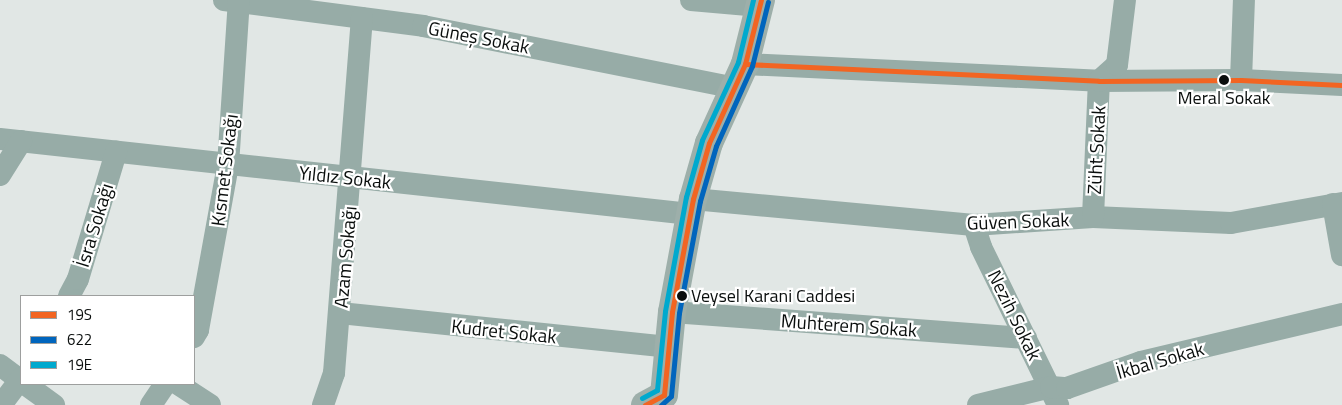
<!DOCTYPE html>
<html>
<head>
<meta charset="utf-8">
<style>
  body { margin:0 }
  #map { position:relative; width:1342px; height:405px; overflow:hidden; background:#e1e7e5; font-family:"Titillium Web",sans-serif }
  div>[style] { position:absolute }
  .minor>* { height:22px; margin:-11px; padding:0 11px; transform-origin:11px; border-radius:11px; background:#97aca7 }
  .major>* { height:28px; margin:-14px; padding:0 14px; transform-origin:14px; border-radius:14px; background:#9dafaa }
  .bus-1>* { height:5px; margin:-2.5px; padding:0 2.5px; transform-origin:2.5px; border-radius:2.5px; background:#f26522 }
  .bus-2>* { height:5px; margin:-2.5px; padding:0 2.5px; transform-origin:2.5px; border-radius:2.5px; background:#0065bd }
  .bus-3>* { height:5px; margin:-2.5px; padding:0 2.5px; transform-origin:2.5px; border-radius:2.5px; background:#00a9ce }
  .dots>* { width:14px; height:14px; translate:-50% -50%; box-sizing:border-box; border:2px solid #fff; border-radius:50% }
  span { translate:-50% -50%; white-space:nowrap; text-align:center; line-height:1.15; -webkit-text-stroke:4.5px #fff; paint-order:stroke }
  .bus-label { font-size:18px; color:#0a0e0d }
  .left { translate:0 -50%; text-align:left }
  .street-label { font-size:19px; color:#0a0e0d }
  .legend { position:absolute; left:20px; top:295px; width:175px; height:90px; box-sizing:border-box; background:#fff; border:1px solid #9d9f9e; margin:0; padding:6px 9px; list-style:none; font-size:15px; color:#0a0e0d }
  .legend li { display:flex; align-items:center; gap:10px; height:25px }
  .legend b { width:25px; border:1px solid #9d9f9e }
</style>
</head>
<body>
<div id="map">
  <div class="minor">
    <i style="left:224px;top:0;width:201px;rotate:7.4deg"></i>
    <i style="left:423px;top:26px;width:315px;rotate:11.2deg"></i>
    <i style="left:691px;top:0;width:69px;rotate:5deg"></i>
    <i style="left:745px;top:64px;width:354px;rotate:2.7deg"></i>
    <i style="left:1099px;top:81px;width:142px;rotate:-0.4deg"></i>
    <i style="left:1241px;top:80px;width:101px;rotate:2.8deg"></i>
    <i style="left:1241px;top:80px;width:80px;rotate:-87.9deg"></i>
    <i style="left:0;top:139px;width:694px;rotate:6.2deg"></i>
    <i style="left:0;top:175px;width:40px;rotate:-58deg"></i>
    <i style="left:693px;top:199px;width:282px;rotate:5.3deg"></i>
    <i style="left:974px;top:225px;width:119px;rotate:-3.8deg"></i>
    <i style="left:1093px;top:217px;width:138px;rotate:2.5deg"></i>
    <i style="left:1231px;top:223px;width:113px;rotate:-10.2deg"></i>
    <i style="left:1333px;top:204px;width:52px;rotate:80deg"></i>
    <i style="left:1093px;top:217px;width:136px;rotate:-87.5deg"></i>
    <i style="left:1099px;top:81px;width:24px;rotate:-42deg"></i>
    <i style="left:1117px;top:65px;width:65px;rotate:-83deg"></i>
    <i style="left:974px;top:225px;width:23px;rotate:72deg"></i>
    <i style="left:981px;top:247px;width:176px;rotate:64deg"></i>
    <i style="left:69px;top:296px;width:19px;rotate:-62deg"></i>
    <i style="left:78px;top:279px;width:133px;rotate:-73.3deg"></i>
    <i style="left:672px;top:312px;width:355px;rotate:4.2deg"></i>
    <i style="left:340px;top:313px;width:330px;rotate:5.9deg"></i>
    <i style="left:194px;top:337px;width:8px;rotate:-60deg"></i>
    <i style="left:198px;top:330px;width:168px;rotate:-79.7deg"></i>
    <i style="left:228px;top:165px;width:165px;rotate:-86.2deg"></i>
    <i style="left:0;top:365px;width:26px;rotate:37deg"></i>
    <i style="left:25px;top:384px;width:36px;rotate:36deg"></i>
    <i style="left:178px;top:384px;width:38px;rotate:33deg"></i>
    <i style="left:1px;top:405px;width:34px;rotate:-53deg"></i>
    <i style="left:151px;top:405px;width:25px;rotate:-56deg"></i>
    <i style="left:323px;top:405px;width:34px;rotate:-71deg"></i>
    <i style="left:334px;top:373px;width:356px;rotate:-85.5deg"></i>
    <i style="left:978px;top:405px;width:75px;rotate:-13.9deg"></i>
    <i style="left:1051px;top:387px;width:16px;rotate:4deg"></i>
    <i style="left:1067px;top:388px;width:78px;rotate:-19.4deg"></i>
    <i style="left:1141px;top:362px;width:207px;rotate:-13.4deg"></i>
  </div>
  <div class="major">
    <i style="left:645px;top:405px;width:21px;rotate:-28deg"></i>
    <i style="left:664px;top:395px;width:83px;rotate:-84.5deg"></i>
    <i style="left:672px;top:312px;width:115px;rotate:-79.5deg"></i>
    <i style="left:693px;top:199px;width:58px;rotate:-74.1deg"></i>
    <i style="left:709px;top:143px;width:87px;rotate:-65.5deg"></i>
    <i style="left:745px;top:64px;width:66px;rotate:-76deg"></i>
  </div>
  <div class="bus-1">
    <i style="left:745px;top:64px;width:354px;rotate:2.7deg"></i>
    <i style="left:1099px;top:81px;width:142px;rotate:-0.4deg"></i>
    <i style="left:1241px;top:80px;width:101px;rotate:2.8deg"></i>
    <i style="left:645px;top:405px;width:21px;rotate:-28deg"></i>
    <i style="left:664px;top:395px;width:83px;rotate:-84.5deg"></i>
    <i style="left:672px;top:312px;width:115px;rotate:-79.5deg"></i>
    <i style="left:693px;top:199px;width:58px;rotate:-74.1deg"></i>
    <i style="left:709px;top:143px;width:87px;rotate:-65.5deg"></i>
    <i style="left:745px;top:64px;width:66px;rotate:-76deg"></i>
  </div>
  <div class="bus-2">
    <i style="left:661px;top:405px;width:13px;rotate:-42deg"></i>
    <i style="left:671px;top:396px;width:83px;rotate:-84.5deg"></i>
    <i style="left:679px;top:313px;width:114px;rotate:-79.4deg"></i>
    <i style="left:700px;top:201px;width:57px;rotate:-73.8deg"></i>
    <i style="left:716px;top:146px;width:88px;rotate:-65.8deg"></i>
    <i style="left:752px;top:66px;width:66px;rotate:-76deg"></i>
  </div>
  <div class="bus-3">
    <i style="left:642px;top:398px;width:17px;rotate:-28deg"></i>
    <i style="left:657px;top:390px;width:79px;rotate:-84.2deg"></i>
    <i style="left:665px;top:311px;width:116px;rotate:-79.6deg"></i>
    <i style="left:686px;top:197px;width:59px;rotate:-74.3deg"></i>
    <i style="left:702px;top:140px;width:86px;rotate:-65.2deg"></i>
    <i style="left:738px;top:62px;width:64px;rotate:-76.4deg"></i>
  </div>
  <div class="dots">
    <i style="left:1224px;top:80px;background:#0a0e0d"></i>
    <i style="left:682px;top:296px;background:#0a0e0d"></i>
  </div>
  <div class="bus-label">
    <span style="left:1224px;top:98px">Meral Sokak</span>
    <span class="left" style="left:691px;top:296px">Veysel Karani Caddesi</span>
  </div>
  <div class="street-label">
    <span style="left:479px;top:37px;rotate:11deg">Güneş Sokak</span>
    <span style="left:1096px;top:150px;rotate:-87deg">Züht Sokak</span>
    <span style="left:224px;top:170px;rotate:-83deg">Kısmet Sokağı</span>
    <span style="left:345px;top:177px;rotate:6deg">Yıldız Sokak</span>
    <span style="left:1018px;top:221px;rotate:-2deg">Güven Sokak</span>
    <span style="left:94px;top:225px;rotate:-73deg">İsra Sokağı</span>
    <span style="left:345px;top:257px;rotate:-85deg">Azam Sokağı</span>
    <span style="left:1015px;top:315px;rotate:64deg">Nezih Sokak</span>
    <span style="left:849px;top:325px;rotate:4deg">Muhterem Sokak</span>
    <span style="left:504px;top:331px;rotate:6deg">Kudret Sokak</span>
    <span style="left:1160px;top:360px;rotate:-16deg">İkbal Sokak</span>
  </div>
  <ul class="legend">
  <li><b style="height:6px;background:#f26522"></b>19S</li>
  <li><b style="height:6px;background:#0065bd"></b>622</li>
  <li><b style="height:6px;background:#00a9ce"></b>19E</li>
  </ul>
</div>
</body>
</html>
